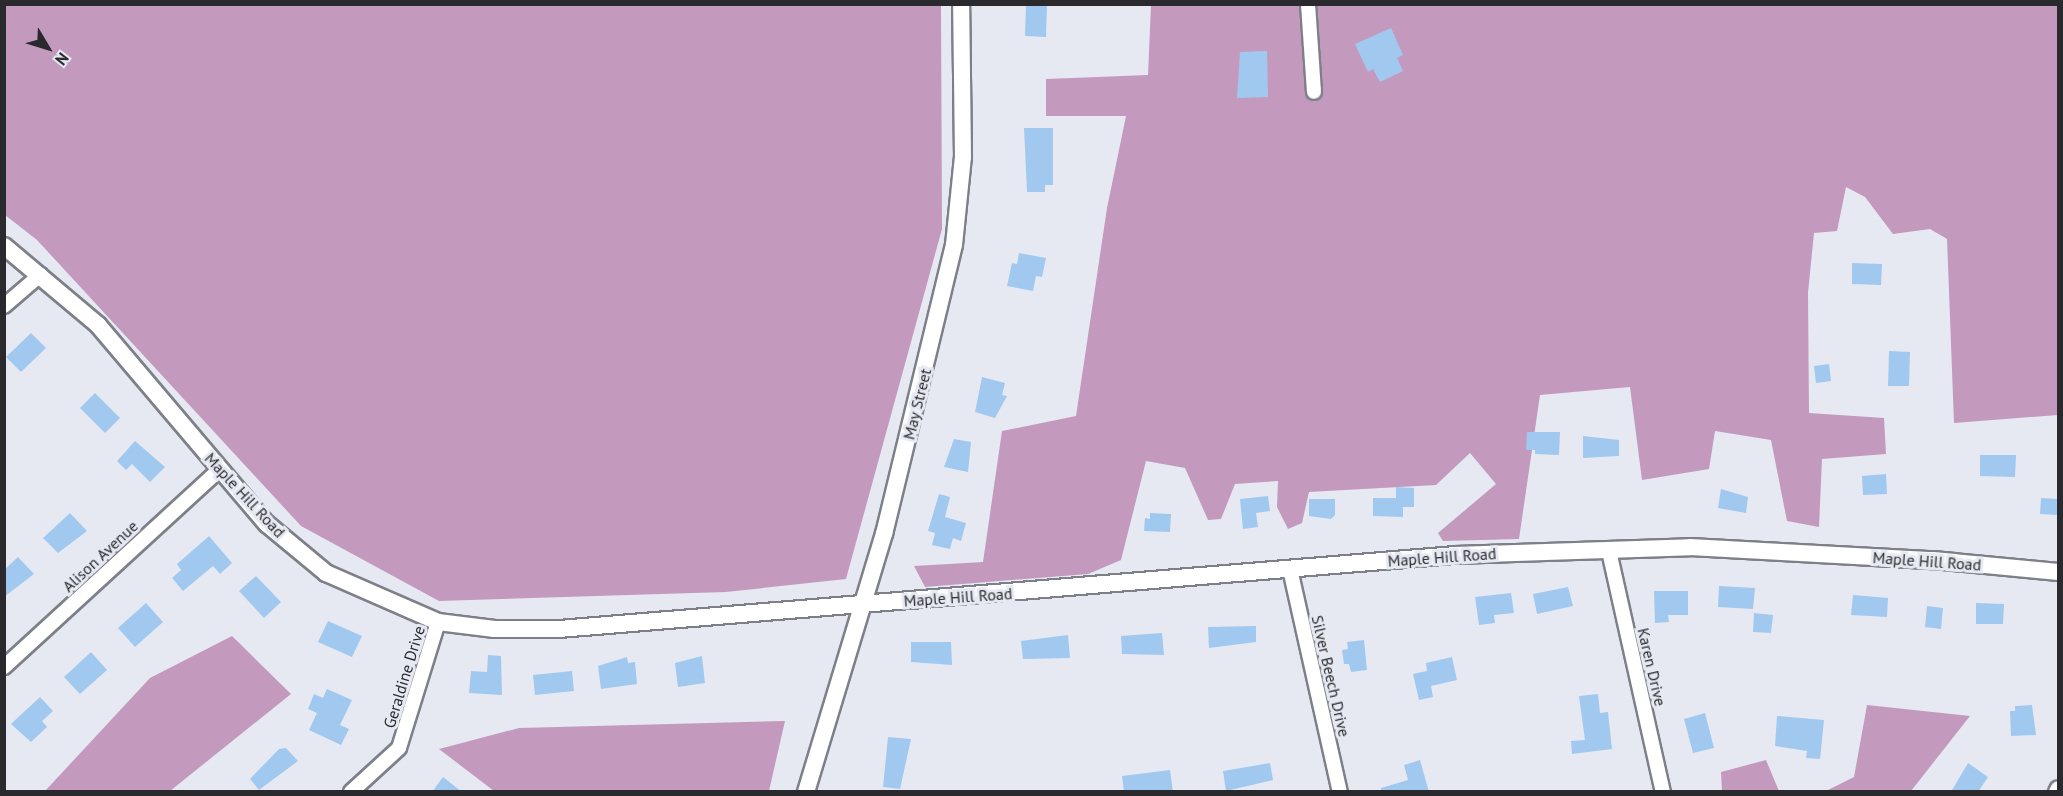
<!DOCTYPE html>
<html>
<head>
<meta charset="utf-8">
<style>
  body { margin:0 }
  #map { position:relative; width:2063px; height:796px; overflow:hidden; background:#e6e9f2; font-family:"PT Sans",sans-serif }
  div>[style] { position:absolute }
  .forest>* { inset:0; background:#c39abe }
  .building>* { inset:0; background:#a1c9f0 }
  .roads { filter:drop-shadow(2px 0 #7e8089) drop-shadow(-2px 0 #7e8089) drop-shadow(0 2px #7e8089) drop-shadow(0 -2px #7e8089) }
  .minor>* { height:14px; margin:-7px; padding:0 7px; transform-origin:7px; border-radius:7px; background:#fff }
  .tertiary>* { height:16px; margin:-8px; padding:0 8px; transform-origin:8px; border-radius:8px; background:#fff }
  span { translate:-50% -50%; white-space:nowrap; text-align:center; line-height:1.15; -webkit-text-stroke:6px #e6e9f2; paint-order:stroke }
  .street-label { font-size:16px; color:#2a2a2e }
  .frame { position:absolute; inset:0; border:6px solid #2a2a2e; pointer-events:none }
  .north { position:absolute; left:18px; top:18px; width:60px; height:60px; -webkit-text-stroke:4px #e6e9f2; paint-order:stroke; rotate:128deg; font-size:16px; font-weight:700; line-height:24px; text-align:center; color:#2a2a2e }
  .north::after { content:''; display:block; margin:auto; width:21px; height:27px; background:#2a2a2e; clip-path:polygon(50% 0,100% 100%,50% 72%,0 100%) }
</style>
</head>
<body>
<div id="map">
  <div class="forest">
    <i style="clip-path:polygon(4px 5px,941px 5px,942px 229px,846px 579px,726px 592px,439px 601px,301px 526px,37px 240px,5px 215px)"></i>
    <i style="clip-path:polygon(1151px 5px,2058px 5px,2058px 415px,1954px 423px,1947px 239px,1930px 229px,1893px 234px,1865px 197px,1846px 187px,1837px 231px,1814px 233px,1808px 293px,1809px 413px,1884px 418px,1886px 454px,1822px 459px,1819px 527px,1787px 521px,1771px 440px,1715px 431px,1709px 469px,1642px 480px,1630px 387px,1540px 395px,1519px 539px,1443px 541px,1438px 533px,1496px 484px,1470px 453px,1436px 485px,1309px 492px,1302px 523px,1288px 529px,1277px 507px,1278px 481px,1235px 484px,1221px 519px,1208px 520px,1185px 468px,1146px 461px,1121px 560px,1088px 574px,925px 587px,914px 566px,983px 562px,1002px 431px,1076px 416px,1107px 208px,1126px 116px,1046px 116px,1046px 79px,1148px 75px)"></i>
    <i style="clip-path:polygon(232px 636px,291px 694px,170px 791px,45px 791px,150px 678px)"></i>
    <i style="clip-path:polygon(1867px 705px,1970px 716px,1911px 791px,1826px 791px,1854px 777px)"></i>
    <i style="clip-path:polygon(785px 721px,769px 791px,494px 791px,439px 749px,519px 728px)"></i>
    <i style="clip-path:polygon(1766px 760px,1779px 791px,1722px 791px,1721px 772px)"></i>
  </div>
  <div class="building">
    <i style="clip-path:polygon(1026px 4px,1047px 4px,1046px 37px,1025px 36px)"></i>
    <i style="clip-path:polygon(1391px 28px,1403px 55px,1397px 58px,1403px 71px,1380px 82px,1373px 69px,1368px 72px,1355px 44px)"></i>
    <i style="clip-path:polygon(1267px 51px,1268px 97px,1237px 98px,1240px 52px)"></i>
    <i style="clip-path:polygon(1024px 128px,1053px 128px,1053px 185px,1045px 185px,1045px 192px,1027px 192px)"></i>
    <i style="clip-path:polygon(1019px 253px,1046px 258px,1042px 277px,1036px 276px,1033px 291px,1007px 286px,1012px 263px,1017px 264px)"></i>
    <i style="clip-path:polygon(1852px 263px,1882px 264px,1881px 285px,1852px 284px)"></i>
    <i style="clip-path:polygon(31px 333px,46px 348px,21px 372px,6px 357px)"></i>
    <i style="clip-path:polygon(1889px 351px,1910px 352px,1909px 386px,1888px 386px)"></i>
    <i style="clip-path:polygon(1829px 364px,1831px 381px,1816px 383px,1814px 366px)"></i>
    <i style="clip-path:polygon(982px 377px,1005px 383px,1002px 395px,1007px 396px,995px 418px,975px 412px)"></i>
    <i style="clip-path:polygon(95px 393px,120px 418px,105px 433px,80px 408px)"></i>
    <i style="clip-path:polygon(1527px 432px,1560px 432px,1559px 455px,1535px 454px,1535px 450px,1526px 450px)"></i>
    <i style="clip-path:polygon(1583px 436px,1619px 440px,1619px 456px,1583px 458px)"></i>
    <i style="clip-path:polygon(954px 439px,971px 442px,968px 472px,944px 467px)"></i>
    <i style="clip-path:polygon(135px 441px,165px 467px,150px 482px,132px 464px,126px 470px,117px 461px)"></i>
    <i style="clip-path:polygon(1980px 455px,2016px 455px,2015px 477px,1980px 476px)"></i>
    <i style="clip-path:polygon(1886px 474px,1887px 494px,1863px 495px,1862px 476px)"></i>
    <i style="clip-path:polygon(1396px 487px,1414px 488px,1414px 507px,1403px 507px,1403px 517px,1373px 516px,1373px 498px,1396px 498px)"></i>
    <i style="clip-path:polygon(1721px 489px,1748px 497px,1746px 513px,1718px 508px)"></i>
    <i style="clip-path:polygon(939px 494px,950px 497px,945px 517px,966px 523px,961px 541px,953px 538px,950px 549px,932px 545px,935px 533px,928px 531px)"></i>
    <i style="clip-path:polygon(1268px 496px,1270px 511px,1256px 513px,1258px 527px,1243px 529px,1240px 499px)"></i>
    <i style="clip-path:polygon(2041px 498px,2058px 499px,2058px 515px,2040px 514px)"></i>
    <i style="clip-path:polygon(1309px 499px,1335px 499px,1335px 515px,1331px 519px,1309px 516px)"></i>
    <i style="clip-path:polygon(70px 513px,87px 531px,58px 553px,43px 538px)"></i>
    <i style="clip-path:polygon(1150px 513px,1171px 514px,1170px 532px,1144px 531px,1145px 518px,1150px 519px)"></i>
    <i style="clip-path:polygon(209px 536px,232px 563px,220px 574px,213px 566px,183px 591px,172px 578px,181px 570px,177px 564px)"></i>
    <i style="clip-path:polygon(18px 557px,34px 574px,4px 597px,4px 570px)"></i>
    <i style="clip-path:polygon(256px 576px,281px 602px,264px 618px,239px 591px)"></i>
    <i style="clip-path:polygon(1719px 586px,1755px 588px,1753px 609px,1718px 607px)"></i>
    <i style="clip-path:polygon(1568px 587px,1573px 606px,1537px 614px,1533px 594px)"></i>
    <i style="clip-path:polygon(1654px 591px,1688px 591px,1688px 615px,1668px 615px,1669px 622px,1655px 623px)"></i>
    <i style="clip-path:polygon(1511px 593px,1514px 613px,1494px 615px,1495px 623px,1479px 625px,1475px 597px)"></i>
    <i style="clip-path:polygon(1853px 595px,1888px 598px,1887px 617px,1851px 615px)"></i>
    <i style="clip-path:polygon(146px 603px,163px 622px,135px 647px,118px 628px)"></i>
    <i style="clip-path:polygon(1976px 603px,2004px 604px,2003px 624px,1976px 624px)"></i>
    <i style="clip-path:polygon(1927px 606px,1943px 608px,1941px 629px,1925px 627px)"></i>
    <i style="clip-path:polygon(1754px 613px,1773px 615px,1771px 633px,1753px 632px)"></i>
    <i style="clip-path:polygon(328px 621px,362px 636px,352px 657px,318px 642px)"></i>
    <i style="clip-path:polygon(1256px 626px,1256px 642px,1209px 648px,1208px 627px)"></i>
    <i style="clip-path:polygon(1162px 633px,1164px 655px,1122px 654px,1121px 636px)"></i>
    <i style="clip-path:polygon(1068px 635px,1070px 658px,1023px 659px,1021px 641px)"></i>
    <i style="clip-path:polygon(1364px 640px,1367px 670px,1351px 672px,1349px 664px,1344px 664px,1342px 650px,1348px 649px,1347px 642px)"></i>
    <i style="clip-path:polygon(911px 642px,951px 642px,952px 665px,911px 662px)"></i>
    <i style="clip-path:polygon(91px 652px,107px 670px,80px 694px,64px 677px)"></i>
    <i style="clip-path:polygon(488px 655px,501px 656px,502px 695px,469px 693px,471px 671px,487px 672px)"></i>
    <i style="clip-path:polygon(702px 656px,705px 683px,678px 687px,675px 663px)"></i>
    <i style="clip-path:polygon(627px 657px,628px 663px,635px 662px,637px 684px,601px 689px,598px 666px)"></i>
    <i style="clip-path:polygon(1452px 657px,1457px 680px,1431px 686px,1433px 697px,1419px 700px,1413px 674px,1427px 671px,1426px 663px)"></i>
    <i style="clip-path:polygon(572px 671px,574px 691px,535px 695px,533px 675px)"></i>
    <i style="clip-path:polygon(327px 689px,352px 700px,340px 725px,349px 729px,341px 745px,309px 730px,317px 713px,308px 709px,314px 694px,323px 698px)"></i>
    <i style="clip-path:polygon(1598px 694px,1600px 713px,1608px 712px,1612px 749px,1572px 754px,1571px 741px,1585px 740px,1579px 696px)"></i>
    <i style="clip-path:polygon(40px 697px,53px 711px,42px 721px,47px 727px,31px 742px,11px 724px)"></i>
    <i style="clip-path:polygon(2032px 705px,2036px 735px,2011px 736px,2010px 711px,2015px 711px,2015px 706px)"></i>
    <i style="clip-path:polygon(1705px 713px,1714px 748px,1693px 753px,1684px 719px)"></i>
    <i style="clip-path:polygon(1777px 716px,1824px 720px,1820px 759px,1806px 758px,1807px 751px,1775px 746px)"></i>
    <i style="clip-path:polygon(888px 737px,911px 739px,900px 789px,883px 787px)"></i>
    <i style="clip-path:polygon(286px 748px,298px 761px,259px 790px,250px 779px,279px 749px)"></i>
    <i style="clip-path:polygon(1420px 760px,1429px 792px,1381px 792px,1381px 788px,1408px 780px,1404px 765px)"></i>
    <i style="clip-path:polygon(1270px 763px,1273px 780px,1226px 791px,1223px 771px)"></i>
    <i style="clip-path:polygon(1968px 763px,1988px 777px,1978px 792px,1951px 792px)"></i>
    <i style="clip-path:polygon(1170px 770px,1173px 792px,1124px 792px,1122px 776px)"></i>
    <i style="clip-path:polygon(443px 777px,462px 792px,432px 792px)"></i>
  </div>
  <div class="roads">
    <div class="minor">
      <i style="left:1308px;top:4px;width:88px;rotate:86.1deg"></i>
      <i style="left:4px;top:306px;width:48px;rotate:-40.7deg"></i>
      <i style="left:1609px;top:551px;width:247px;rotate:77.4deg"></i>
      <i style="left:1290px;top:569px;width:229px;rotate:77.4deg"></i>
      <i style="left:4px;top:667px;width:292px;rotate:-42.5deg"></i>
      <i style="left:351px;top:792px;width:65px;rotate:-42.5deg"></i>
      <i style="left:399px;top:748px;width:132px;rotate:-72.8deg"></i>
      <i style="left:2056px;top:792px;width:4px;rotate:-63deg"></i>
    </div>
    <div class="tertiary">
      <i style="left:4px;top:246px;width:123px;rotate:40deg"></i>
      <i style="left:98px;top:325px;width:261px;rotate:49.7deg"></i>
      <i style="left:267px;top:524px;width:77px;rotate:39.7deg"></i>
      <i style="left:326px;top:573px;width:122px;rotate:23.6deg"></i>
      <i style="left:438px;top:622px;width:57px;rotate:7deg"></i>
      <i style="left:495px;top:629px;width:64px"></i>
      <i style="left:559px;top:629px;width:899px;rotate:-4.72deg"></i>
      <i style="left:1455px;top:555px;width:235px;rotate:-1.9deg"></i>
      <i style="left:1690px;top:547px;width:243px;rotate:3.1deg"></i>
      <i style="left:1933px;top:560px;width:126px;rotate:5.5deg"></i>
      <i style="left:806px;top:792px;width:270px;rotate:-73.2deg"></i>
      <i style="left:884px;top:534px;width:297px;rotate:-76.4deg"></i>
      <i style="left:954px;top:245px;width:88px;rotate:-84.2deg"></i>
      <i style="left:963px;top:157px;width:153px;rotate:-90.7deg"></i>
    </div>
  </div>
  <div class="street-label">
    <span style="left:917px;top:404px;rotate:-76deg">May Street</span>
    <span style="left:245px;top:495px;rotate:47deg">Maple Hill Road</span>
    <span style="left:100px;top:556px;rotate:-43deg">Alison Avenue</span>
    <span style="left:1442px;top:557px;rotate:-4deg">Maple Hill Road</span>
    <span style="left:1927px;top:561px;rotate:4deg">Maple Hill Road</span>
    <span style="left:958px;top:597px;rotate:-4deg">Maple Hill Road</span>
    <span style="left:1652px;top:667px;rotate:77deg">Karen Drive</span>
    <span style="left:1331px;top:676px;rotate:77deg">Silver Beech Drive</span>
    <span style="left:404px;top:677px;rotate:-73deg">Geraldine Drive</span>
  </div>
  <div class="frame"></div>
  <div class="north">N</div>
</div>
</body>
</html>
